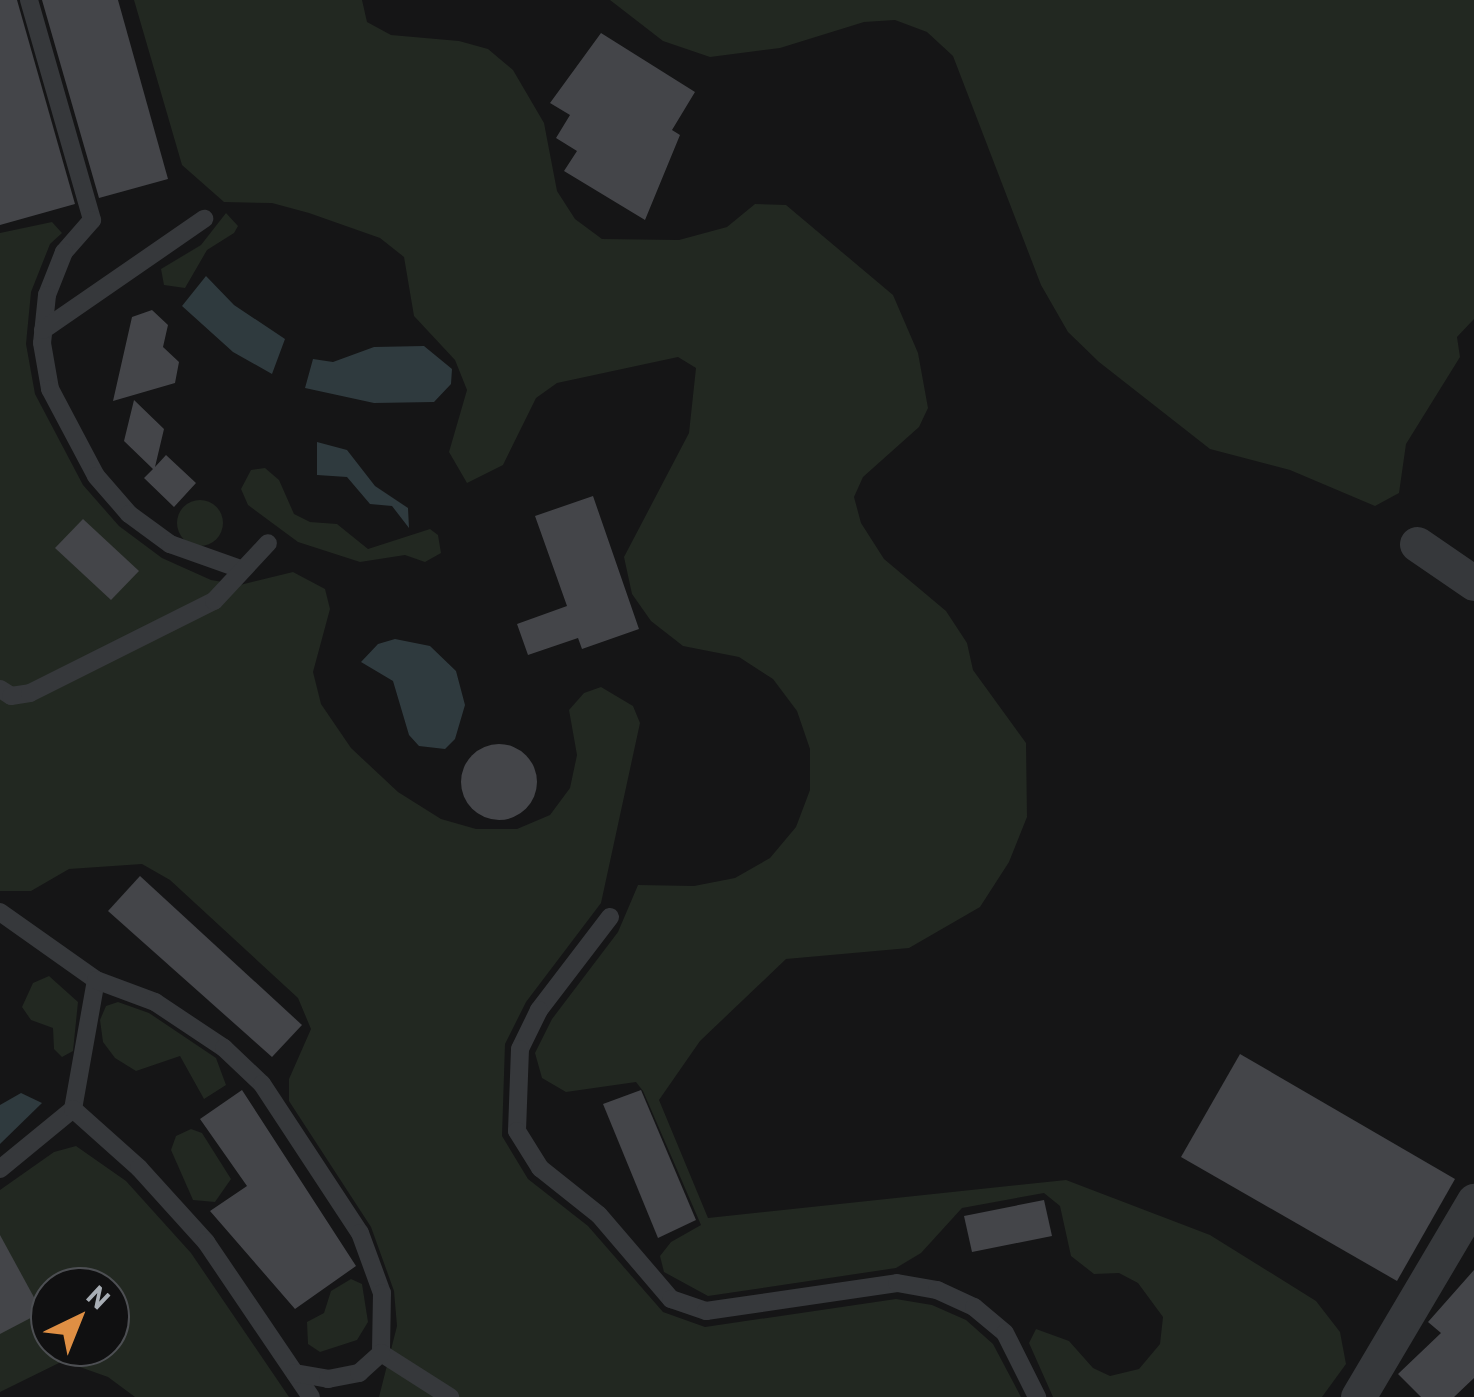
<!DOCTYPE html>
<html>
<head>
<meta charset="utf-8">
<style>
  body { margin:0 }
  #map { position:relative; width:1474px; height:1397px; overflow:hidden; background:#151516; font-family:Barlow,sans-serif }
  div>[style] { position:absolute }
  .green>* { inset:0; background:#222821 }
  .round { border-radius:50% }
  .water>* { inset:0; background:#2f3a3e }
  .building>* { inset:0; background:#444549 }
  .service>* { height:18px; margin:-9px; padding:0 9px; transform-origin:9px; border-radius:9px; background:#36383b }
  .minor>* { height:35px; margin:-17.5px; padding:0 17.5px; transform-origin:17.5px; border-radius:17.5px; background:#36383b }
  span { translate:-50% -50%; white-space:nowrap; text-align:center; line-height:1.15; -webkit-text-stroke:8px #101011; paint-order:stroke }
  .north { position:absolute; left:30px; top:1267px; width:100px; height:100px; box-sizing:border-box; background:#101011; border:2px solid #4d4f53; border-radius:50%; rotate:43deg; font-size:28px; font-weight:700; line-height:40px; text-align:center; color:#a8aeb5 }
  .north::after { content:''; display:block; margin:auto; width:35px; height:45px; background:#df8f44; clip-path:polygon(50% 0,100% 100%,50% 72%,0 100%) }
</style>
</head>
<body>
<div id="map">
  <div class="green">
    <i style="clip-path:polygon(134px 0,362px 0,367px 22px,391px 35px,459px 41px,488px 49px,513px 70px,544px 123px,557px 191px,575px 219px,602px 239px,679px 240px,727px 227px,755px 204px,786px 205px,893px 295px,918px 353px,928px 408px,919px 427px,863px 477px,854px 497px,861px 523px,884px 559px,946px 611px,967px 643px,973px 670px,1026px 743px,1027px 817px,1009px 862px,980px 907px,909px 948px,786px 959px,700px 1041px,659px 1100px,708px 1218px,1066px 1180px,1210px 1235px,1316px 1301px,1340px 1332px,1346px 1364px,1322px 1397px,1053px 1397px,1029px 1343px,1036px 1329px,1069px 1341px,1093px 1368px,1110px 1376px,1139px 1369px,1160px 1344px,1163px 1317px,1138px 1283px,1119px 1273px,1094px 1274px,1071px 1256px,1060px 1206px,1044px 1193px,962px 1208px,921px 1253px,896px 1268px,708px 1296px,664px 1272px,660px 1256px,671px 1242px,701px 1225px,643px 1091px,636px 1082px,566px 1092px,542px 1078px,535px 1053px,552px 1019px,618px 932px,638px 885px,694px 886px,735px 878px,770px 858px,796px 827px,810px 790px,810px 749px,797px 711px,773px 679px,739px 657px,683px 646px,651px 621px,632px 594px,624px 557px,689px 433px,696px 368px,678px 357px,557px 383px,536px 398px,503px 465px,467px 483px,449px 452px,467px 390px,455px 360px,414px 316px,404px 257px,380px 238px,309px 213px,272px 203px,224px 202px,182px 165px)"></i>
    <i style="clip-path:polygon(610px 0,1474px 0,1474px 319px,1457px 337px,1460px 357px,1406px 444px,1399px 493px,1375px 506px,1290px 470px,1210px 449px,1099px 362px,1068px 332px,1041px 285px,953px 56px,927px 32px,895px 20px,864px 22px,780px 48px,710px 57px,663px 41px)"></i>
    <i style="clip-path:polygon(226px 213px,238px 226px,234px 233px,207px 250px,185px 288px,164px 285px,161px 269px,201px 245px)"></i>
    <i style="clip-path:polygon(52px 222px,62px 233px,50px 244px,31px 292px,26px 344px,35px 394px,83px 485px,119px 526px,162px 558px,211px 580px,240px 585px,293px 572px,325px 589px,330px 609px,313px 672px,321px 704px,351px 748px,398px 792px,441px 819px,476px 829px,517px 829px,550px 815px,570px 788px,577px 755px,569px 710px,584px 693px,601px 687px,633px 706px,640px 723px,601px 903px,526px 1002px,505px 1044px,502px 1136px,528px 1179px,588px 1226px,663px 1312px,705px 1327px,896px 1299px,932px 1305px,966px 1320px,993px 1344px,1021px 1397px,379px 1397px,397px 1326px,394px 1291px,371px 1227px,289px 1101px,289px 1079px,311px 1029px,298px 998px,170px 880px,142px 864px,69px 869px,31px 891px,0 891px,0 233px)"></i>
    <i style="clip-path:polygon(265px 468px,279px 480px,294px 514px,310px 522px,337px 524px,368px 549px,430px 529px,438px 535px,441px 553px,425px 562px,405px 555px,360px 562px,298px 542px,248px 505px,241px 489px,251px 470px)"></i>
    <i class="round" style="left:177px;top:500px;width:46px;height:46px"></i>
    <i style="clip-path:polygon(49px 976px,78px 1002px,73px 1051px,62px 1057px,54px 1049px,53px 1028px,31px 1020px,22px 1007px,33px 983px)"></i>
    <i style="clip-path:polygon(118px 1002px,149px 1013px,216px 1058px,226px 1085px,204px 1099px,180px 1056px,136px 1071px,115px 1058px,103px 1042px,100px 1020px,106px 1006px)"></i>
    <i style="clip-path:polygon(191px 1129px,202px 1133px,231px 1179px,215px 1202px,193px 1200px,171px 1150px,176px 1136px)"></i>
    <i style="clip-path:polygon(evenodd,76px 1146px,126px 1181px,191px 1253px,289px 1397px,135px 1397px,108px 1377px,63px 1361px,0 1392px,0 1190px,54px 1152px,76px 1146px,50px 1287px,110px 1287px,110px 1347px,50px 1347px,50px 1287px)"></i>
    <i style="clip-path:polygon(351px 1279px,362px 1284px,368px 1322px,357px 1340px,320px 1352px,308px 1344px,307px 1322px,324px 1313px,331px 1291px)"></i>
  </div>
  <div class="water">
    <i style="clip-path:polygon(206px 276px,234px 305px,285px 339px,272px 374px,233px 352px,182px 306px)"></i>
    <i style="clip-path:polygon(424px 346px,452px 369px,451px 384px,434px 402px,374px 403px,305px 388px,313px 359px,333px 362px,374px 347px)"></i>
    <i style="clip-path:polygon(317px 442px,347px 450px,375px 486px,408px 508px,409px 528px,392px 506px,370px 504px,347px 477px,317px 475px)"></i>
    <i style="clip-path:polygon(395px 639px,430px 646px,456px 671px,465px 705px,455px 739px,445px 749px,419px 746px,409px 735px,393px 681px,361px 662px,378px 644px)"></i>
    <i style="clip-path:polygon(21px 1093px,42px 1103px,0 1144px,0 1105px)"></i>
  </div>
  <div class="building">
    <i style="clip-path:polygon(0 0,17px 0,75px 204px,0 225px)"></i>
    <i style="clip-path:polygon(42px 0,118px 0,168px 179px,99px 198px)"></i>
    <i style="clip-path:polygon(601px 33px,695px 92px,672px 130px,680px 135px,645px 220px,564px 171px,577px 151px,556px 138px,570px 115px,550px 103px)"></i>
    <i style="clip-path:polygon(152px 310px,168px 325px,163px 347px,179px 362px,175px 383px,113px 401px,132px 317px)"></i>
    <i style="clip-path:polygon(134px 400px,164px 429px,155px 467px,166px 455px,196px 483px,174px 507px,144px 478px,153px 469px,124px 441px)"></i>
    <i style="clip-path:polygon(593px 496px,639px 629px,582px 649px,578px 638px,528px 655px,517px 624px,567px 606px,535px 516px)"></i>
    <i style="clip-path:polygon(83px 519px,139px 571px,111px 600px,55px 548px)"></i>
    <i class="round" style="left:461px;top:744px;width:76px;height:76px"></i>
    <i style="clip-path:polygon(140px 876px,302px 1025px,272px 1057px,108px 911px)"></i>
    <i style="clip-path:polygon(1240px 1054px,1455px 1179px,1397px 1281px,1181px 1157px)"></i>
    <i style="clip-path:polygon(242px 1090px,356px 1266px,295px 1309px,210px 1211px,247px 1186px,200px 1119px)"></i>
    <i style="clip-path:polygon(641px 1090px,696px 1220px,658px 1238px,603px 1104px)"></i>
    <i style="clip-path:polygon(1044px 1200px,1052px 1236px,972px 1252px,964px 1216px)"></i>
    <i style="clip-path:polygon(0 1235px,42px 1312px,0 1334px)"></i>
    <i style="clip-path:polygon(1474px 1270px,1474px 1378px,1454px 1397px,1421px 1397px,1398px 1374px,1441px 1333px,1428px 1322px)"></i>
  </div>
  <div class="service">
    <i style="left:29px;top:0;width:229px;rotate:74deg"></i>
    <i style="left:92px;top:220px;width:43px;rotate:131.2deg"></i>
    <i style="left:64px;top:252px;width:46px;rotate:111.6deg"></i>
    <i style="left:47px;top:295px;width:48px;rotate:95.9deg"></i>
    <i style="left:42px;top:343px;width:47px;rotate:80.1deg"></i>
    <i style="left:50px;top:389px;width:98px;rotate:62.1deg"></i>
    <i style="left:96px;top:476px;width:50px;rotate:49deg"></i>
    <i style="left:129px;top:514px;width:51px;rotate:36.2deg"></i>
    <i style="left:170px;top:544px;width:77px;rotate:19.6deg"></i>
    <i style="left:43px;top:330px;width:196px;rotate:-34.6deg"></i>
    <i style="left:0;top:689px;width:13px;rotate:32deg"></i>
    <i style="left:11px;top:696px;width:19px;rotate:-9deg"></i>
    <i style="left:30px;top:693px;width:206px;rotate:-26.6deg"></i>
    <i style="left:214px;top:601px;width:79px;rotate:-47deg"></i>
    <i style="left:0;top:912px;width:118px;rotate:35.3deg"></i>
    <i style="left:96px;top:980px;width:131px;rotate:100.1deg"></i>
    <i style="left:610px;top:917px;width:117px;rotate:127.4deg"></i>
    <i style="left:539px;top:1010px;width:43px;rotate:116deg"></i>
    <i style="left:520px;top:1049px;width:82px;rotate:92.1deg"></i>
    <i style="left:517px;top:1131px;width:44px;rotate:58.1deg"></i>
    <i style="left:540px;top:1168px;width:75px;rotate:38.5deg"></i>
    <i style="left:599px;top:1215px;width:111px;rotate:49.4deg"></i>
    <i style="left:671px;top:1299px;width:37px;rotate:19deg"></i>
    <i style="left:706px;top:1311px;width:193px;rotate:-8.3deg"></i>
    <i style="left:897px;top:1283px;width:41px;rotate:9.9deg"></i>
    <i style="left:937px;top:1290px;width:41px;rotate:24.7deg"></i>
    <i style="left:974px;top:1307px;width:40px;rotate:40deg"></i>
    <i style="left:1005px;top:1333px;width:72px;rotate:63.4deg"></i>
    <i style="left:96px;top:980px;width:63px;rotate:20.4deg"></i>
    <i style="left:155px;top:1002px;width:83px;rotate:33.7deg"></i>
    <i style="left:224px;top:1048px;width:52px;rotate:43.5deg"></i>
    <i style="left:262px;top:1084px;width:178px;rotate:56.7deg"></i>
    <i style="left:360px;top:1233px;width:64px;rotate:69.9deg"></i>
    <i style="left:382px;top:1293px;width:60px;rotate:91deg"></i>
    <i style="left:381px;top:1353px;width:82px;rotate:32.5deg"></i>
    <i style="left:0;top:1169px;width:94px;rotate:-39.4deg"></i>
    <i style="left:73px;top:1109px;width:89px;rotate:41.8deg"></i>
    <i style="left:139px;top:1168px;width:100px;rotate:47.8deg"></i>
    <i style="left:206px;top:1242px;width:187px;rotate:55.9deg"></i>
    <i style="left:295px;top:1373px;width:34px;rotate:10deg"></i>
    <i style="left:328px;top:1379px;width:32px;rotate:-11deg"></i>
    <i style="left:359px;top:1373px;width:30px;rotate:-42deg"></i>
  </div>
  <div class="minor">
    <i style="left:1417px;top:544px;width:69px;rotate:34.4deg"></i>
    <i style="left:1358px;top:1397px;width:228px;rotate:-59.4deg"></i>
  </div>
  <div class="north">N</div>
</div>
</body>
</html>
